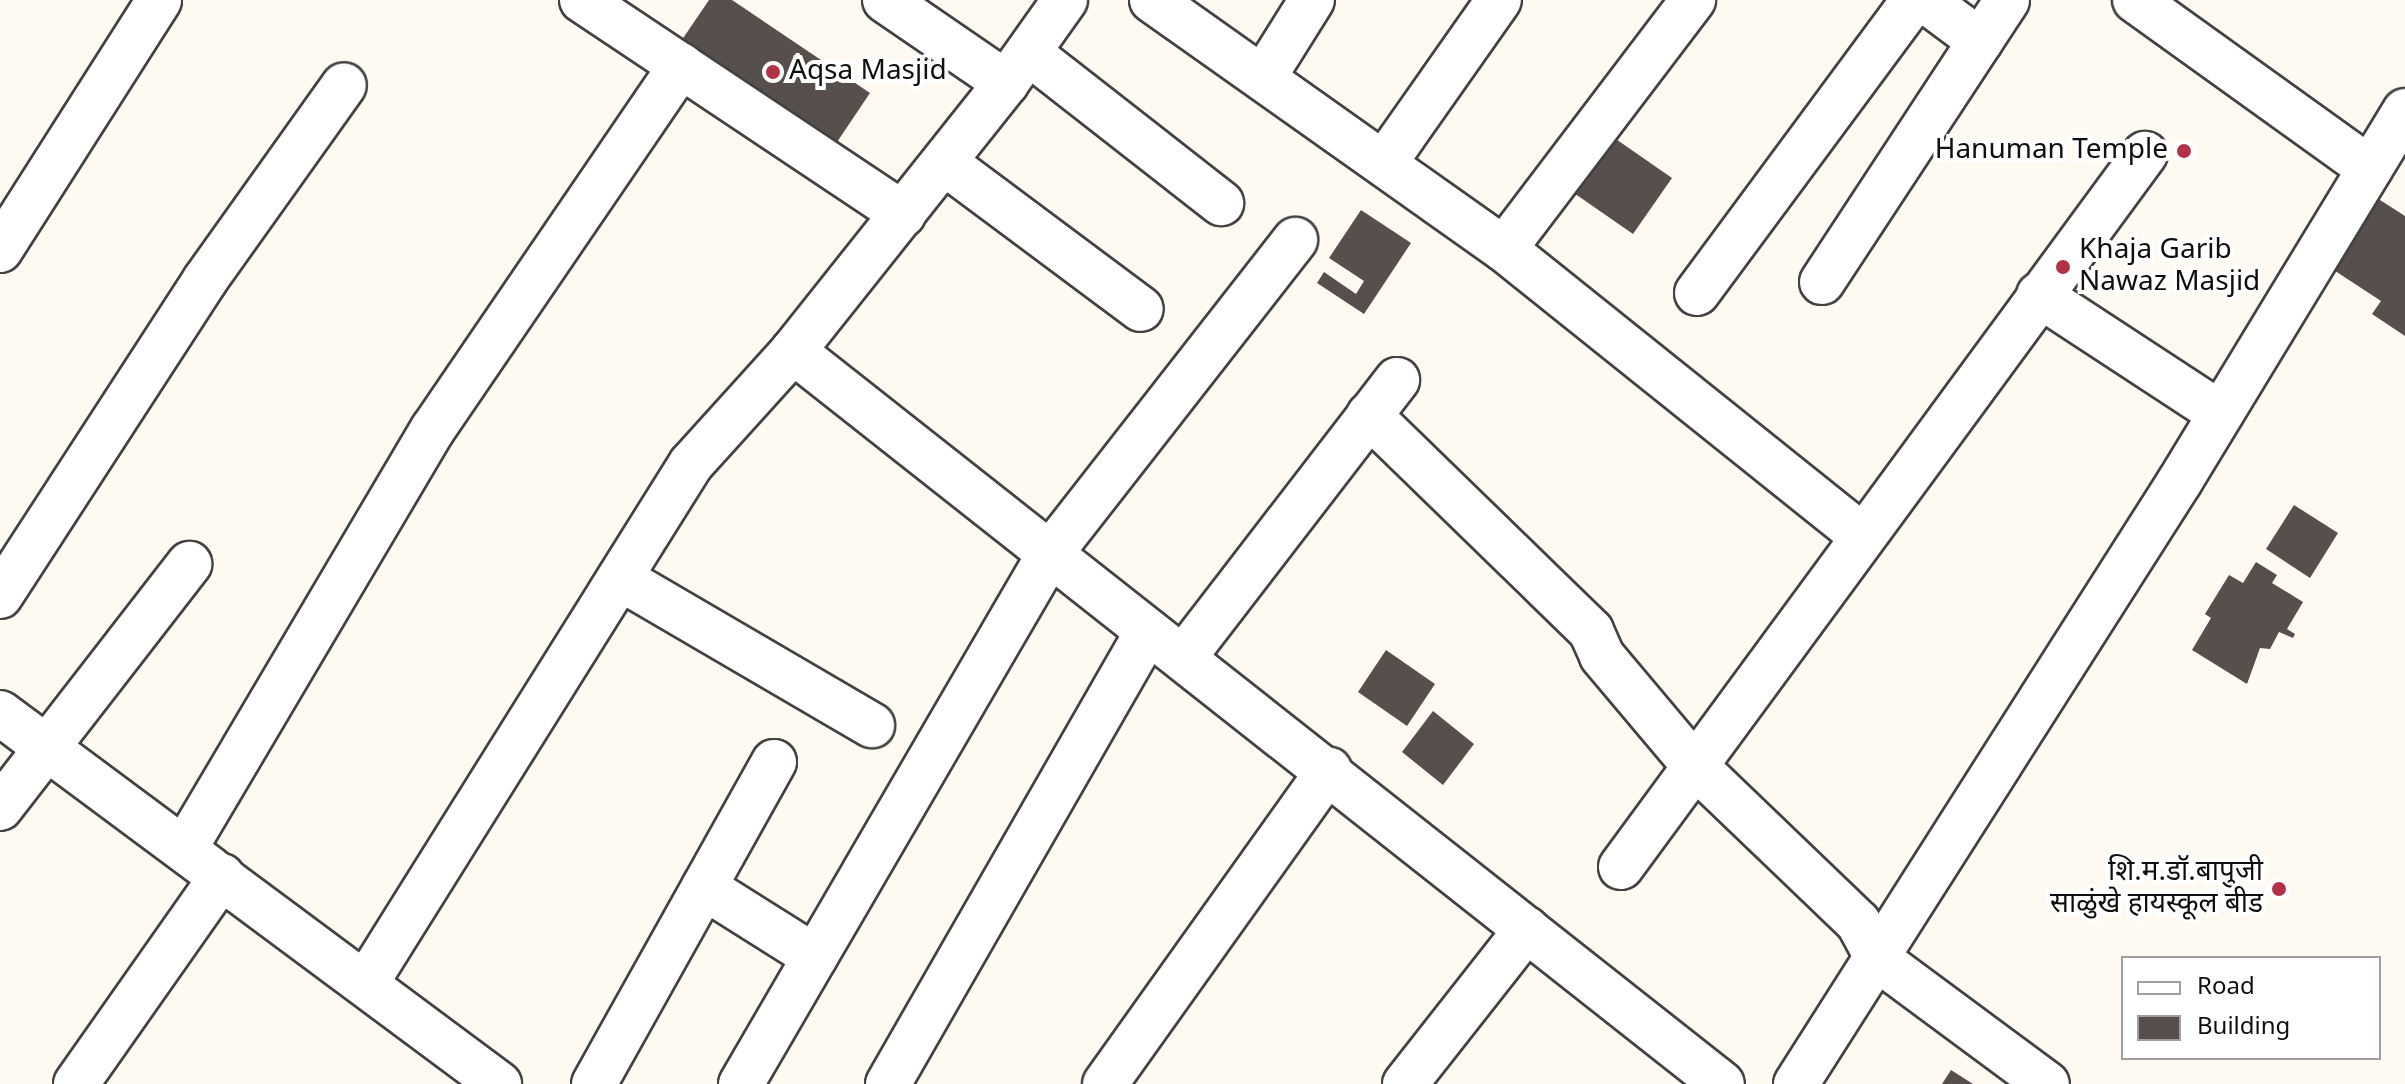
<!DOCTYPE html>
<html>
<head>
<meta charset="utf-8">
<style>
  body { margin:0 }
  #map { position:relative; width:2405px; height:1084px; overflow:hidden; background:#fefaf2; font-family:Georgia,"Noto Sans Devanagari",serif }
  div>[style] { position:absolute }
  .building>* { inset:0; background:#564f4c }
  .roads { filter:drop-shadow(2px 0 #424242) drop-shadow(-2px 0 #424242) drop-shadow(0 2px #424242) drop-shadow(0 -2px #424242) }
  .minor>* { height:44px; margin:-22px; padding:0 22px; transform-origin:22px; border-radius:22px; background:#fff }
  .dots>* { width:22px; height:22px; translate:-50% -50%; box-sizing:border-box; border:4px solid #fff; border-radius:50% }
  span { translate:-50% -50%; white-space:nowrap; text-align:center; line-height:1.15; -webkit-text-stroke:8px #fff; paint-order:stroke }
  .poi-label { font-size:28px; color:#0f0f0f }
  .left { translate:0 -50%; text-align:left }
  .right { translate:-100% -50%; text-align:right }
  .legend { position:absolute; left:2121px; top:956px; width:260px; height:104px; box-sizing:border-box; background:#fff; border:2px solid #9f9f9f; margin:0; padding:10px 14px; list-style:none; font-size:24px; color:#0f0f0f }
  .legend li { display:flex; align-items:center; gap:16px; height:40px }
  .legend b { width:40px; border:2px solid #9f9f9f }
</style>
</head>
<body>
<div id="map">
  <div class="building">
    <i style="clip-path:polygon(709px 0,732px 0,870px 93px,829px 154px,675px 50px)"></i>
    <i style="clip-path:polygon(1610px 135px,1672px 178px,1633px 234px,1571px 191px)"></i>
    <i style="clip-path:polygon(2369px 193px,2405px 216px,2405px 336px,2372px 314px,2381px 301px,2323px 263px)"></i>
    <i style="clip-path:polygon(1361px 210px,1411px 243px,1364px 314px,1317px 283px,1324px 272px,1356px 294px,1364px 281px,1329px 258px)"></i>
    <i style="clip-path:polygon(2294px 505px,2338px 533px,2310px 578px,2266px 549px)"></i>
    <i style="clip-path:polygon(2256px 562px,2277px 575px,2272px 583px,2303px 602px,2287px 629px,2295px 634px,2293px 638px,2279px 632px,2270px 649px,2260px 648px,2247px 684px,2192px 650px,2211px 618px,2205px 614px,2229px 575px,2243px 583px)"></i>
    <i style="clip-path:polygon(1386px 650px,1435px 684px,1407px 726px,1358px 692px)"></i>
    <i style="clip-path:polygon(1433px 711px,1474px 744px,1443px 785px,1402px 752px)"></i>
    <i style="clip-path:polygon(1951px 1070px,1973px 1084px,1942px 1084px)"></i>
  </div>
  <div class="roads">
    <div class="minor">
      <i style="left:582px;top:0;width:386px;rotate:33.7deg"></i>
      <i style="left:885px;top:0;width:147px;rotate:34.4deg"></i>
      <i style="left:1152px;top:0;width:431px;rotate:35.3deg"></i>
      <i style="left:1504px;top:249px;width:457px;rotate:38.7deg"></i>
      <i style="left:1925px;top:0;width:69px;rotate:36.7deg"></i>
      <i style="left:2135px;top:0;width:289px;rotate:35.7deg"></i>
      <i style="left:1029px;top:53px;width:244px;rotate:38deg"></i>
      <i style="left:1263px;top:78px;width:92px;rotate:-57.9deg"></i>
      <i style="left:1385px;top:162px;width:198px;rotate:-54.9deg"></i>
      <i style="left:945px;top:163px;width:244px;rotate:36.7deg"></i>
      <i style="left:1504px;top:249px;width:313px;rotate:-52.8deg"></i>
      <i style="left:0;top:250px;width:296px;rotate:-57.5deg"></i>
      <i style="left:1822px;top:282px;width:337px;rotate:-56.7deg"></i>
      <i style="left:1697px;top:293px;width:365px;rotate:-53.5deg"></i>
      <i style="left:2039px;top:295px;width:217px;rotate:33.2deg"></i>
      <i style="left:793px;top:351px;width:1183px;rotate:38.27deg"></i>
      <i style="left:1369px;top:415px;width:310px;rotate:44.2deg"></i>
      <i style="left:1591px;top:631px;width:27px;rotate:66deg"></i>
      <i style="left:1602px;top:656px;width:141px;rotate:49.9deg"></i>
      <i style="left:1693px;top:764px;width:228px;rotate:43.8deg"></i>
      <i style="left:1858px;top:922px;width:42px;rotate:61.6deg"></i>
      <i style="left:1878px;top:959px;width:210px;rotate:36.5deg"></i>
      <i style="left:620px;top:578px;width:292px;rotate:30.3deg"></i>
      <i style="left:0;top:596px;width:377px;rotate:-57deg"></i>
      <i style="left:205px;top:280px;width:239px;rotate:-54.5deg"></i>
      <i style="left:1183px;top:658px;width:351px;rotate:-52.4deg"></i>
      <i style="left:0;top:713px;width:622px;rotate:36.63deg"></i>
      <i style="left:0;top:808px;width:309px;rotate:-52.2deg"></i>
      <i style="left:185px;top:848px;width:487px;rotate:-59.4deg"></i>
      <i style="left:433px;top:429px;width:440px;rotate:-55.7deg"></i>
      <i style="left:1621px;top:867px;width:885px;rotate:-53.69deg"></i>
      <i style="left:704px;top:887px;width:131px;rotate:32.2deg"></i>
      <i style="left:366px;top:983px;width:612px;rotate:-57.95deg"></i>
      <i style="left:691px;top:464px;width:152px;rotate:-47.9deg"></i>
      <i style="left:793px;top:351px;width:342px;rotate:-51.5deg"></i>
      <i style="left:1006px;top:83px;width:102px;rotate:-54.6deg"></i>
      <i style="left:76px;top:1084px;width:254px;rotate:-54.9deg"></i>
      <i style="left:594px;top:1084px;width:369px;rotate:-60.8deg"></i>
      <i style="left:741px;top:1084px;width:612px;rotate:-59.79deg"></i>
      <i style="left:1049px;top:555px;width:400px;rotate:-52deg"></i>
      <i style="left:888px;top:1084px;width:522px;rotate:-60.15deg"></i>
      <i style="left:1105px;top:1084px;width:386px;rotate:-54.5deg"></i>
      <i style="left:1405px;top:1084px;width:197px;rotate:-51.8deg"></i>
      <i style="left:1796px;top:1084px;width:715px;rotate:-57.51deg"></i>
      <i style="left:2180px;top:481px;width:433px;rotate:-58.7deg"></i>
    </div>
  </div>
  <div class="dots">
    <i style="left:773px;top:72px;background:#b23347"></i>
    <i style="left:2184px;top:151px;background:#b23347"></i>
    <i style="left:2063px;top:267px;background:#b23347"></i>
    <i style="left:2279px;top:889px;background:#b23347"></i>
  </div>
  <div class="poi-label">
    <span class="left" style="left:789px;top:72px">Aqsa Masjid</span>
    <span class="right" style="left:2168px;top:151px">Hanuman Temple</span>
    <span class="left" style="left:2079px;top:267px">Khaja Garib<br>Nawaz Masjid</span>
    <span class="right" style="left:2263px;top:889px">शि.म.डॉ.बापुजी<br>साळुंखे हायस्कूल बीड</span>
  </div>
  <ul class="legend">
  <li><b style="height:10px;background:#fff"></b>Road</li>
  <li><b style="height:22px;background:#564f4c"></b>Building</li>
  </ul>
</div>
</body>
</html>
